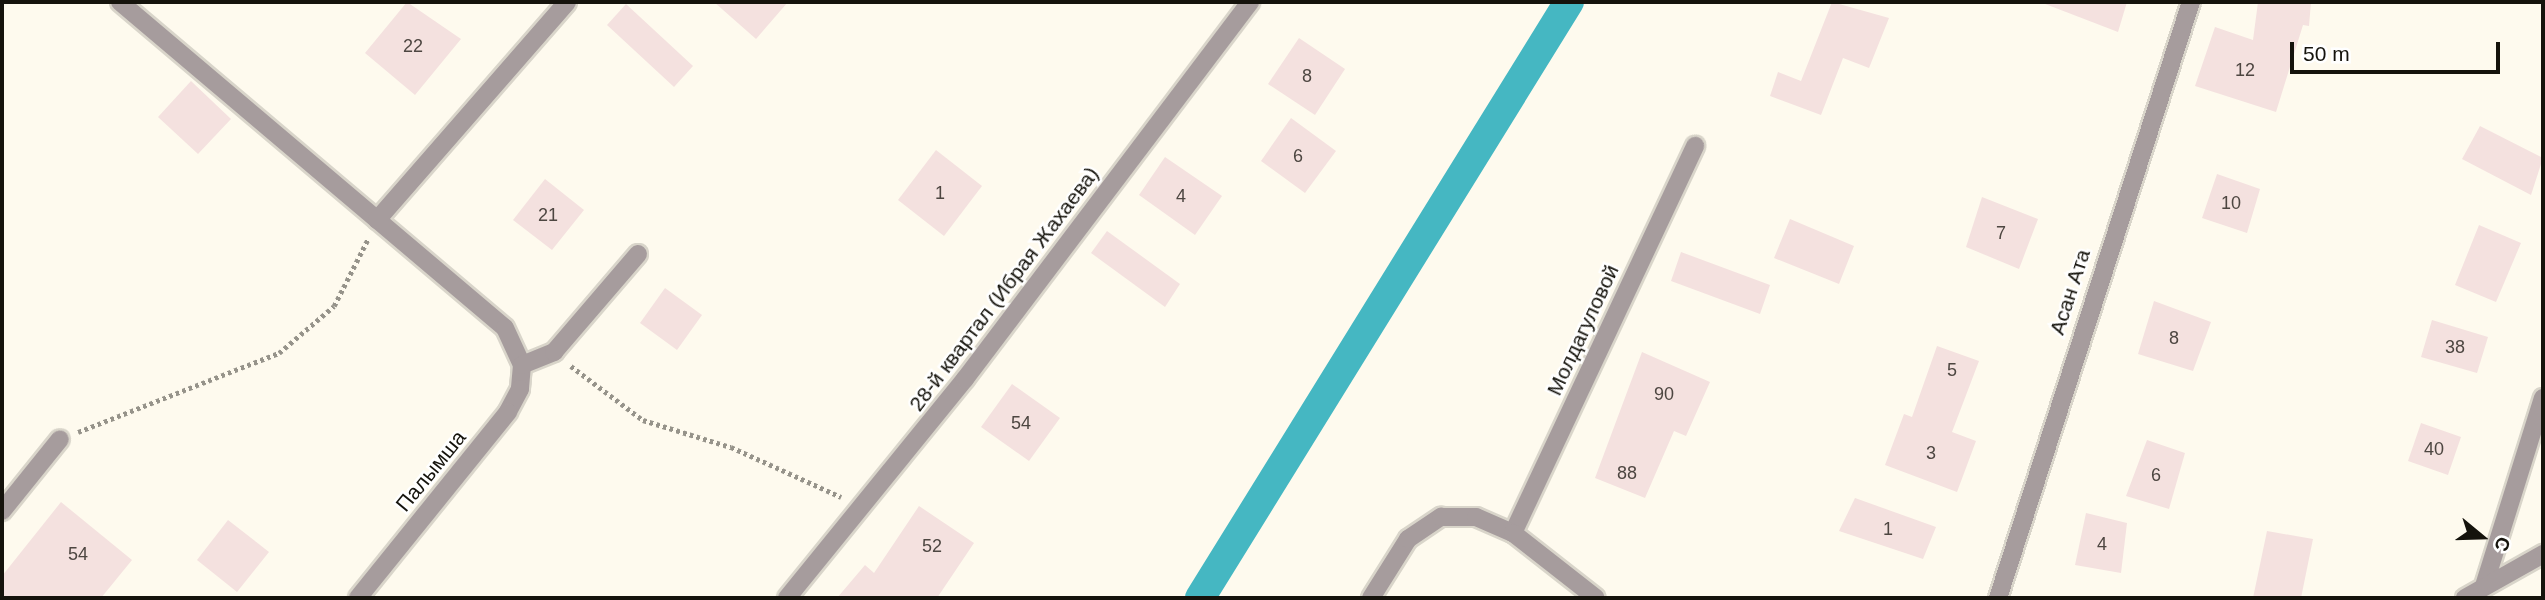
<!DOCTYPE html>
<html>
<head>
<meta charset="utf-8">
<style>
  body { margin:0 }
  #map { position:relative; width:2545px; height:600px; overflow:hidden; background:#fefaee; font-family:Helvetica,sans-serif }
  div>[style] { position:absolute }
  .canal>* { height:30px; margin:-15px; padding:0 15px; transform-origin:15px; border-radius:15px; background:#45b7c2 }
  .building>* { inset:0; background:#f4e1df }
  .path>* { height:4.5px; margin-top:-2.25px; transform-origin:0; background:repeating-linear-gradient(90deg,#96938a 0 3.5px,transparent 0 7px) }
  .roads { filter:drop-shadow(2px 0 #d9d5ca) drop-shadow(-2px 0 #d9d5ca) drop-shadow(0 2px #d9d5ca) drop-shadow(0 -2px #d9d5ca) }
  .minor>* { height:18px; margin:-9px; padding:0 9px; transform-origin:9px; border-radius:9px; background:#a69c9d }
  span { translate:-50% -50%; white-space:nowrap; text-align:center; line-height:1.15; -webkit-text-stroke:5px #fff; paint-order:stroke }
  .number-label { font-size:18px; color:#4d4641 }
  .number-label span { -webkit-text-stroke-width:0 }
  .street-label { font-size:21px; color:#15130c }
  .frame { position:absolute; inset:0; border:4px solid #15130c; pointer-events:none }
  .north { position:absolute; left:2447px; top:502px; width:70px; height:70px; -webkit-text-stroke:5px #fff; paint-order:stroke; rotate:109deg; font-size:19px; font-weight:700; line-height:28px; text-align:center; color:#15130c }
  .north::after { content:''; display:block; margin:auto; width:24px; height:32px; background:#15130c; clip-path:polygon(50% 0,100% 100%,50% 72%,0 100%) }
  .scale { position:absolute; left:2290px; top:42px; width:210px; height:32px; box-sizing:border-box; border:4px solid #15130c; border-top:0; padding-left:9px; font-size:21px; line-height:24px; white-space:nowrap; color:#15130c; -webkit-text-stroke:5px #fff; paint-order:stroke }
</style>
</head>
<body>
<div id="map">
  <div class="canal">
    <i style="left:1200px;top:598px;width:701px;rotate:-58.24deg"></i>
  </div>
  <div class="building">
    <i style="clip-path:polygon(407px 2px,461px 39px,415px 95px,365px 53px)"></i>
    <i style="clip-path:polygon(714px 2px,788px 2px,756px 39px)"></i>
    <i style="clip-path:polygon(1832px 2px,1889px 18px,1869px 68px,1843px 58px,1821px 115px,1770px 96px,1778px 72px,1801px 81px)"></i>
    <i style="clip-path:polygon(2040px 2px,2127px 2px,2118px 32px)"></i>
    <i style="clip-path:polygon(2258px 2px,2311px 2px,2309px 26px,2303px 25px,2276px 112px,2195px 86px,2215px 27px,2253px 40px)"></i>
    <i style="clip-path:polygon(626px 4px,693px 66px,674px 87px,607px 25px)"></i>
    <i style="clip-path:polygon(1299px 38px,1345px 69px,1315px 115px,1268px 84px)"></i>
    <i style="clip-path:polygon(191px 81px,231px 119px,198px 154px,158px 117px)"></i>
    <i style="clip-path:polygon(1291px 118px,1336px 151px,1305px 193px,1261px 161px)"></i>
    <i style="clip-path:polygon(2480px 126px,2543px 158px,2531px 195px,2462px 159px)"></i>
    <i style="clip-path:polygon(936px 150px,982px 186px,944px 236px,898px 200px)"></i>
    <i style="clip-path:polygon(1165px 157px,1222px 196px,1195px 235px,1139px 195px)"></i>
    <i style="clip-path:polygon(2217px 174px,2260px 189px,2247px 233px,2202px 218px)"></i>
    <i style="clip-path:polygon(545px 179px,584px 210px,552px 250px,513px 220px)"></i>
    <i style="clip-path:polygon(1982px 197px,2038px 219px,2019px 269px,1966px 247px)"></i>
    <i style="clip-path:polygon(1790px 219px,1854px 246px,1839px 284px,1774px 258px)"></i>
    <i style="clip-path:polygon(2479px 225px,2521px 243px,2496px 302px,2455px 285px)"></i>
    <i style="clip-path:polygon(1107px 231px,1180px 284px,1165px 307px,1091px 253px)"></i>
    <i style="clip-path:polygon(1681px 252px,1770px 285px,1760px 314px,1671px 281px)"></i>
    <i style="clip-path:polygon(665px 288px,702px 315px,677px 350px,640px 323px)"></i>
    <i style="clip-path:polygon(2154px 301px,2211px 322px,2193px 371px,2138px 354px)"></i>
    <i style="clip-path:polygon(2432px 320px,2488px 337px,2477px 373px,2421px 357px)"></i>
    <i style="clip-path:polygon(1937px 346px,1979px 361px,1952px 432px,1976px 441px,1957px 492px,1885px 465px,1904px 414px,1912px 417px)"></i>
    <i style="clip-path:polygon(1642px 352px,1710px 382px,1686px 436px,1674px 431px,1645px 498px,1595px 478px)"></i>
    <i style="clip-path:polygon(1012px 384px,1060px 418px,1029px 461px,981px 427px)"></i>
    <i style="clip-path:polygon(2421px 423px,2461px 437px,2448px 475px,2408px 461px)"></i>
    <i style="clip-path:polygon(2147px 440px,2185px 453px,2169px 509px,2126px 496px)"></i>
    <i style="clip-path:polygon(1855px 498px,1936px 527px,1923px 559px,1839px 531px)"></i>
    <i style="clip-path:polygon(61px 502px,132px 560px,101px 598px,2px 598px,2px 576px)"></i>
    <i style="clip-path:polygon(919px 506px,974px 543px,937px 598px,837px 598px,865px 565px,874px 573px)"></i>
    <i style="clip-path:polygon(2086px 513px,2127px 523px,2121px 573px,2075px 565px)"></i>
    <i style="clip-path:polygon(228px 520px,269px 552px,237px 592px,197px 560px)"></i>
    <i style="clip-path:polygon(2267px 531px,2313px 539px,2301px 598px,2253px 598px)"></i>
  </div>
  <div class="path">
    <i style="left:571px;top:366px;width:90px;rotate:36.9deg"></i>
    <i style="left:643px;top:420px;width:92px;rotate:17.1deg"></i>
    <i style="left:731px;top:447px;width:121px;rotate:24.4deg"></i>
    <i style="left:78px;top:432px;width:216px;rotate:-21.5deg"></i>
    <i style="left:279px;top:353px;width:72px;rotate:-40.5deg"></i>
    <i style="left:334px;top:306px;width:75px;rotate:-63.1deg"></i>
  </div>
  <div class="roads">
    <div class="minor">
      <i style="left:120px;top:2px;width:504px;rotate:40.26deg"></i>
      <i style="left:505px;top:328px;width:41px;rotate:65.3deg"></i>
      <i style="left:522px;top:365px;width:24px;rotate:95deg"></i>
      <i style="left:520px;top:389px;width:26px;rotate:118deg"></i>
      <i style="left:508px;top:412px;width:239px;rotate:128.9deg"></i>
      <i style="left:377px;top:220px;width:289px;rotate:-48.9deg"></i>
      <i style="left:522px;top:365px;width:35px;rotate:-22deg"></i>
      <i style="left:554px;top:352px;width:129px;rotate:-49.4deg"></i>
      <i style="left:2px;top:511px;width:92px;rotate:-51.1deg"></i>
      <i style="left:1513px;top:533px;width:428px;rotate:-64.8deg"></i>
      <i style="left:2484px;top:586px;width:197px;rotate:-72.6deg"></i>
      <i style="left:787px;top:598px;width:282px;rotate:-50.9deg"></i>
      <i style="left:965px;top:379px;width:473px;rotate:-52.9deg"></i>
      <i style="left:1371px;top:598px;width:70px;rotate:-57.9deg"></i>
      <i style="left:1408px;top:539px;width:40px;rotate:-34deg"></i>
      <i style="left:1441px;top:517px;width:35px"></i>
      <i style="left:1476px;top:517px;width:40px;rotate:23.4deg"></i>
      <i style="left:1513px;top:533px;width:105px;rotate:38.1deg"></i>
      <i style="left:1998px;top:598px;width:626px;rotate:-72.06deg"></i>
      <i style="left:2465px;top:598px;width:90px;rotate:-29.4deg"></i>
    </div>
  </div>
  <div class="number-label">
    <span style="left:413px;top:46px">22</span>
    <span style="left:2245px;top:70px">12</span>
    <span style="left:1307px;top:76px">8</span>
    <span style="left:1298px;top:156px">6</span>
    <span style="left:940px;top:193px">1</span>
    <span style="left:1181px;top:196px">4</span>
    <span style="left:2231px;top:203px">10</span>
    <span style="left:548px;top:215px">21</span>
    <span style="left:2001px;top:233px">7</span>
    <span style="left:2174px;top:338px">8</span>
    <span style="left:2455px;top:347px">38</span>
    <span style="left:1952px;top:370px">5</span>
    <span style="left:1664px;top:394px">90</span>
    <span style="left:1021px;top:423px">54</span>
    <span style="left:2434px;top:449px">40</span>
    <span style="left:1931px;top:453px">3</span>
    <span style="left:1627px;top:473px">88</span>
    <span style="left:2156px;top:475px">6</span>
    <span style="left:1888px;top:529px">1</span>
    <span style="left:2102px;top:544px">4</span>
    <span style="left:932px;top:546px">52</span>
    <span style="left:78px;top:554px">54</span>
  </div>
  <div class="street-label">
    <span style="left:1004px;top:289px;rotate:-53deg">28-й квартал (Ибрая Жахаева)</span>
    <span style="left:2070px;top:292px;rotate:-72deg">Асан Ата</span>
    <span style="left:1583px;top:330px;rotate:-65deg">Молдагуловой</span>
    <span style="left:431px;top:471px;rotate:-51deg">Палымша</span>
  </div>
  <div class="frame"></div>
  <div class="north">С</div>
  <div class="scale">50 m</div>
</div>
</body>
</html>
